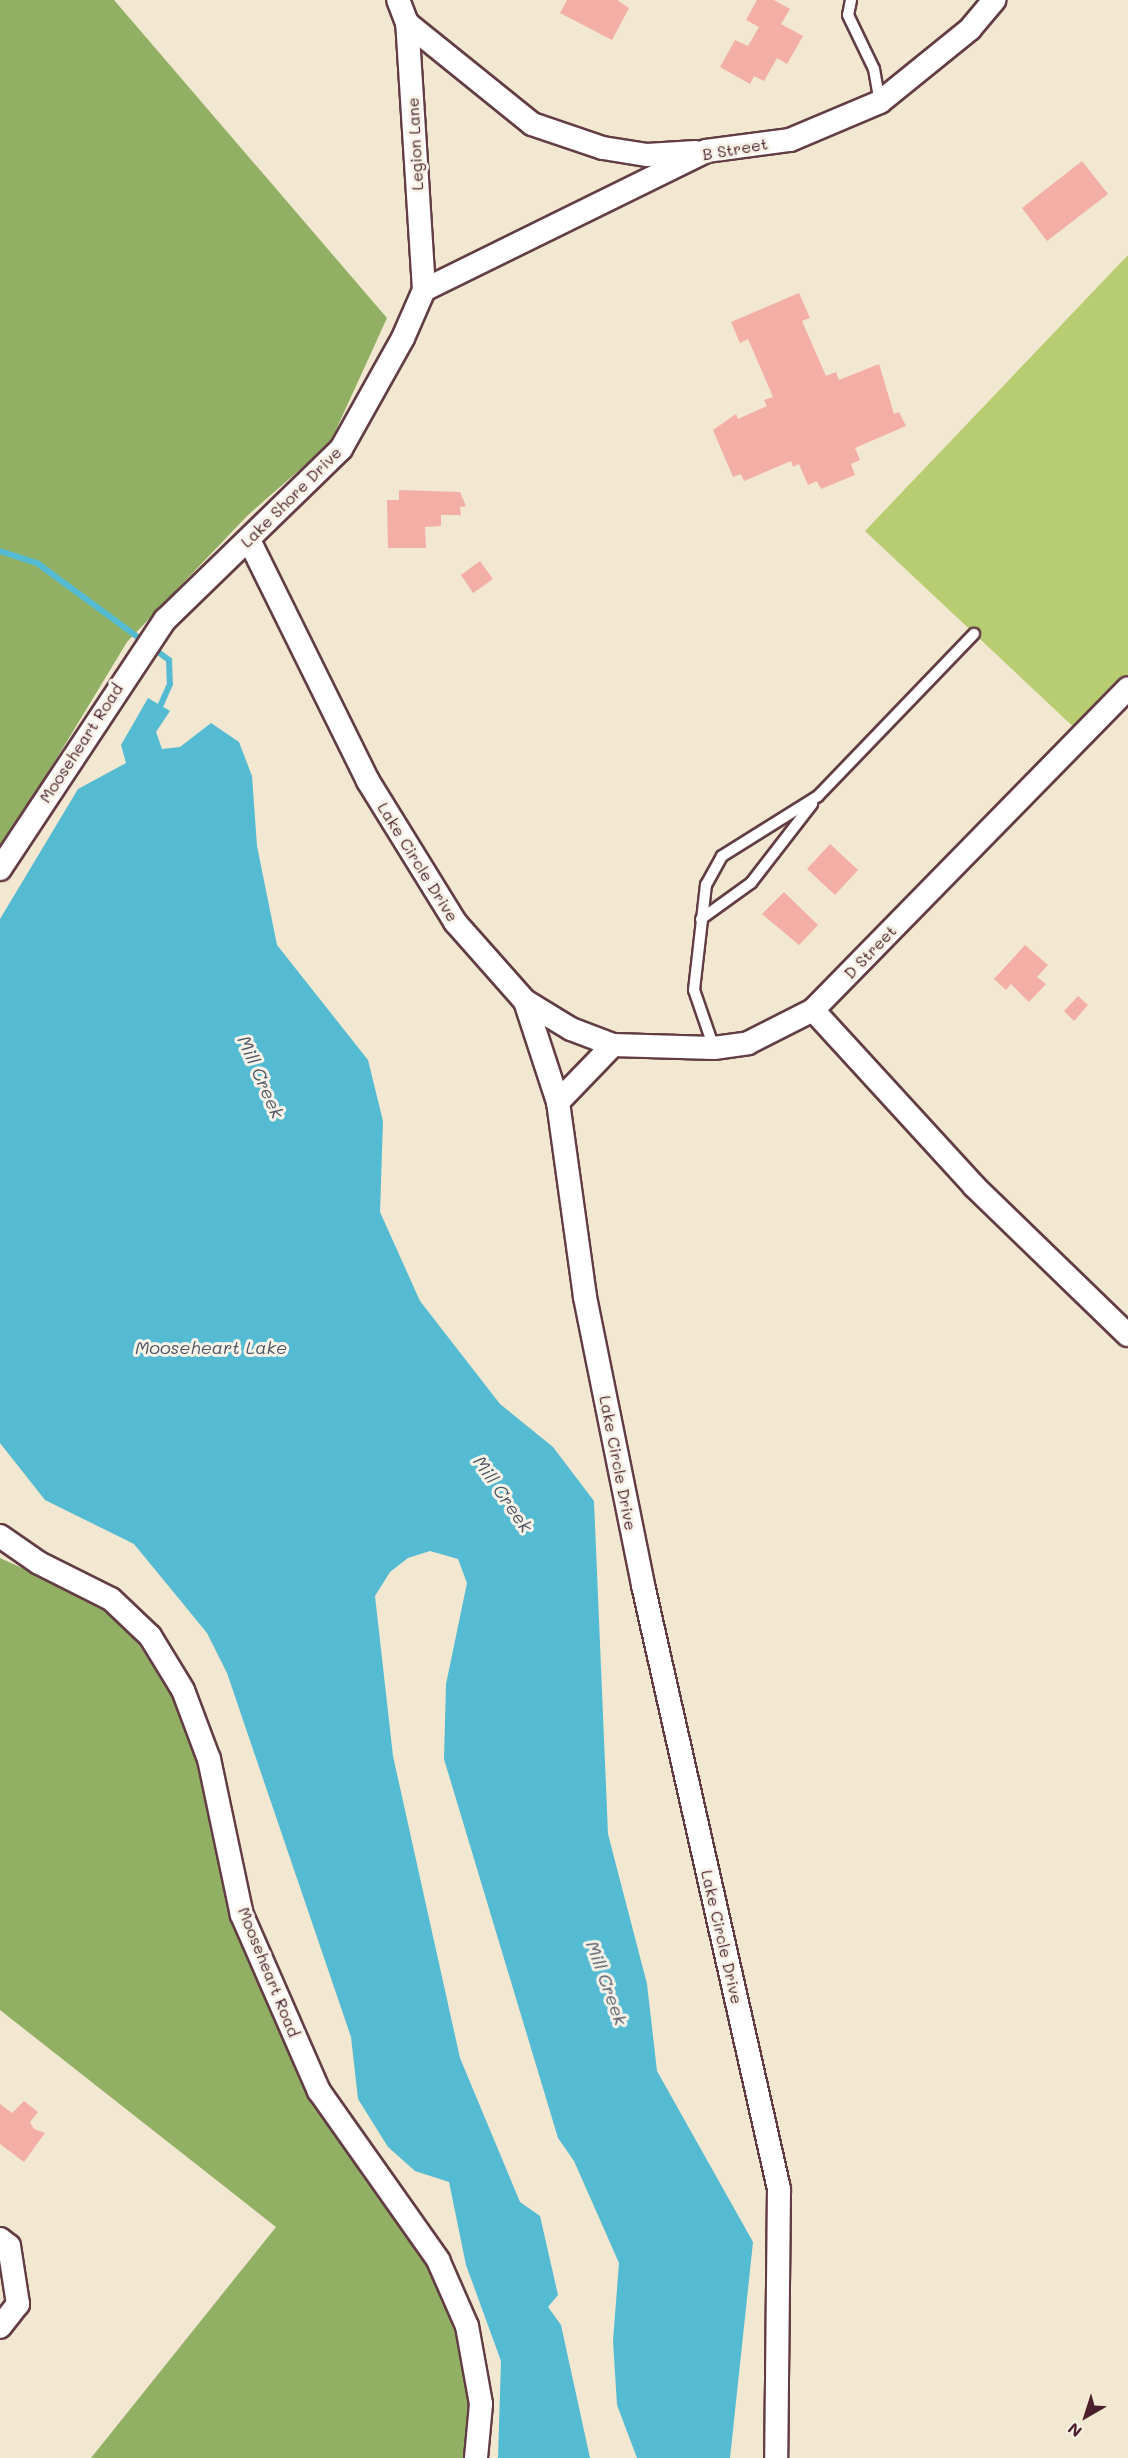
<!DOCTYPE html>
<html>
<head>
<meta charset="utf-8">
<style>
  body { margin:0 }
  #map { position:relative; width:1128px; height:2458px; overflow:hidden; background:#f2e7d0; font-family:Mali,sans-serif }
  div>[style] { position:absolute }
  .green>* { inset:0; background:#b8cd71 }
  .forest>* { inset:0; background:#92b063 }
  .water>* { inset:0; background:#54bbd2 }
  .stream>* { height:6px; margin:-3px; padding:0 3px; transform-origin:3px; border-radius:3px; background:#54bbd2 }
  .building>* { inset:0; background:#f3afa6 }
  .roads { filter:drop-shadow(2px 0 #633d44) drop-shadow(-2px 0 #633d44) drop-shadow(0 2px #633d44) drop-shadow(0 -2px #633d44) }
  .lane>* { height:10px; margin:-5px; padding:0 5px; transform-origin:5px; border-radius:5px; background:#fff }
  .street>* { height:22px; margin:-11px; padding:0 11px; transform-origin:11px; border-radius:11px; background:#fff }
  span { translate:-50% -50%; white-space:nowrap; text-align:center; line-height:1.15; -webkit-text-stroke:6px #f7f3e8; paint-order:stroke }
  .street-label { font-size:16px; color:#4a1f2b }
  .water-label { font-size:18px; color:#4e5665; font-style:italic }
  .north { position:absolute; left:1056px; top:2386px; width:60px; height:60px; -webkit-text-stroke:4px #f7f3e8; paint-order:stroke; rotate:219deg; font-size:16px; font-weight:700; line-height:24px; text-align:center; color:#4a1f2b }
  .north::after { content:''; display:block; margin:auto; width:21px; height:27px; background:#4a1f2b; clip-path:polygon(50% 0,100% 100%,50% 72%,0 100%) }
</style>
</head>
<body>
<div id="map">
  <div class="green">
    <i style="clip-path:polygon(1128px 255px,1128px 688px,1082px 735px,865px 531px)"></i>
  </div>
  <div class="forest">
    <i style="clip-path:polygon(0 0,114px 0,387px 318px,330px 443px,247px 516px,127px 642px,0 852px)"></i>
    <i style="clip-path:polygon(0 1558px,80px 1594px,130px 1630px,175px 1702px,207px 1783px,241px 1929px,299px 2079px,384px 2194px,436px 2282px,470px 2374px,468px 2458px,91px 2458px,276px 2227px,0 2010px)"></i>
  </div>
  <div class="water">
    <i style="clip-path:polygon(148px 698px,170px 711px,156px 732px,162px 749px,180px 747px,211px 723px,239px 742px,252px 776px,257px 846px,277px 945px,368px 1060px,383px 1121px,380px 1212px,420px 1301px,500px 1404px,553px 1447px,594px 1501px,608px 1834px,647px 1984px,657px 2071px,753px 2242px,730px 2458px,637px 2458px,617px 2405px,613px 2341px,619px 2263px,574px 2161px,558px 2138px,444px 1759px,446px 1684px,467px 1583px,458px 1559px,430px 1551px,408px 1558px,390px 1572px,375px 1596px,393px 1756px,460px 2058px,520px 2202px,540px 2216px,558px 2295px,548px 2307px,561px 2325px,590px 2458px,498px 2458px,501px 2361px,466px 2265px,449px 2182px,415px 2171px,388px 2147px,358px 2099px,351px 2037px,227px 1673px,207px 1633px,134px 1544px,45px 1500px,0 1443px,0 919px,78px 789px,126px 763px,121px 745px)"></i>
  </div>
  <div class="stream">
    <i style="left:0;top:551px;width:39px;rotate:18deg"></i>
    <i style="left:37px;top:563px;width:164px;rotate:36.3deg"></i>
    <i style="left:169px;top:660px;width:24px;rotate:88deg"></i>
    <i style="left:170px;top:684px;width:30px;rotate:114deg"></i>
  </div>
  <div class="building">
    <i style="clip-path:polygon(567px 0,617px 0,629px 8px,612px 40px,560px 13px)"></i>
    <i style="clip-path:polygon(757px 0,774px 0,790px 9px,781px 24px,803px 36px,787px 64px,777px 58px,764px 81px,754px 76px,750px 84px,720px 67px,735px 40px,748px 46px,759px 27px,746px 20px)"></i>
    <i style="clip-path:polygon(1082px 161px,1108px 194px,1047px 241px,1022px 208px)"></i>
    <i style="clip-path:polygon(799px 293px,810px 318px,802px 321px,826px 376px,836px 372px,839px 380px,879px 364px,894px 414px,899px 412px,906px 426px,855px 448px,860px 460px,851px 464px,855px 475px,821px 489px,817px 481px,808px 485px,799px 464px,793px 467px,791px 461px,744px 481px,741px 474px,733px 477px,713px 430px,736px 414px,738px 419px,767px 406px,764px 400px,773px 397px,748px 339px,740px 343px,731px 322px)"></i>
    <i style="clip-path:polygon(399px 490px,460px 492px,466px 506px,460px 507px,461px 515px,441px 515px,441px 526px,425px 527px,426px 548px,388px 548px,387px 500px,399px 500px)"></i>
    <i style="clip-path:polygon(480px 561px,493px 579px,473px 593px,461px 575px)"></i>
    <i style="clip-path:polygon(830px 844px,858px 870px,835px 895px,807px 869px)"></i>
    <i style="clip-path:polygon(784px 892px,818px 925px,799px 945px,762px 914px)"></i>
    <i style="clip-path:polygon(1025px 945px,1048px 965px,1037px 977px,1046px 984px,1029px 1002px,1011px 984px,1006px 990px,994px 979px)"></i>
    <i style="clip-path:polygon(1078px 996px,1088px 1005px,1074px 1021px,1064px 1011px)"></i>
    <i style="clip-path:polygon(24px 2101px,38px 2112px,30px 2122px,34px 2129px,45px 2133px,24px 2162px,0 2144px,0 2104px,12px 2113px)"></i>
  </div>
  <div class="roads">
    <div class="lane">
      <i style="left:851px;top:0;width:15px;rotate:101deg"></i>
      <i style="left:848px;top:15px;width:60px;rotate:64.3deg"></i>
      <i style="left:874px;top:69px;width:34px;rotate:80deg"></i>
      <i style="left:701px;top:919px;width:62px;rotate:-35.8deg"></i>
      <i style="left:751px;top:883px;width:100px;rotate:-52.3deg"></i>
      <i style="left:714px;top:1048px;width:61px;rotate:-109deg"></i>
      <i style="left:694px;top:990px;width:106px;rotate:-83.5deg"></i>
      <i style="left:706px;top:885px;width:33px;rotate:-61deg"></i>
      <i style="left:722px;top:856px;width:113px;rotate:-32deg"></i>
      <i style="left:818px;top:796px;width:225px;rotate:-46.1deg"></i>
    </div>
    <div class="street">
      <i style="left:407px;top:23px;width:161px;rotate:38.9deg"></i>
      <i style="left:532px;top:124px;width:75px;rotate:18.7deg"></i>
      <i style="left:603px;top:148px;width:45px;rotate:9deg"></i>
      <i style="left:647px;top:155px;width:49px;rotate:-3.5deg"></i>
      <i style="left:424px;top:290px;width:314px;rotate:-26.2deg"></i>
      <i style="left:706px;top:151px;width:85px;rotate:-7.5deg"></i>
      <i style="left:790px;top:140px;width:98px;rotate:-22.9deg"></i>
      <i style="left:880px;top:102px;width:116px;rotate:-39deg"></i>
      <i style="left:970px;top:29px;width:38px;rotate:-50deg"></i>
      <i style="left:249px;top:540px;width:269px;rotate:63.7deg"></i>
      <i style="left:368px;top:781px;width:166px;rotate:58.3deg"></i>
      <i style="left:455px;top:922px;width:106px;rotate:48.5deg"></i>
      <i style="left:525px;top:1001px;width:106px;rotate:71.9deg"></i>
      <i style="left:558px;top:1102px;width:197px;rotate:82.1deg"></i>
      <i style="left:585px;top:1297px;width:294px;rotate:78.6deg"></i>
      <i style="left:643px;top:1585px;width:619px;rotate:77.31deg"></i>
      <i style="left:779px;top:2189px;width:269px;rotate:90.6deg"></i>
      <i style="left:0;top:869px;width:299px;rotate:-56.5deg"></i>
      <i style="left:165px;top:620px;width:245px;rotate:-44.2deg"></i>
      <i style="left:341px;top:449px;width:127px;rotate:-60.8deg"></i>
      <i style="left:403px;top:338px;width:52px;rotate:-66.4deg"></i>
      <i style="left:424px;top:290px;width:268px;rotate:-93.6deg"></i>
      <i style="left:407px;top:23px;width:25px;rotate:-111deg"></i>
      <i style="left:525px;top:1001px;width:54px;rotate:31.3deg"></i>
      <i style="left:571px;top:1029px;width:45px;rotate:20.9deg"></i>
      <i style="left:813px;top:1010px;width:239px;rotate:47.5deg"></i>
      <i style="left:974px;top:1186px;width:214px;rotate:44.1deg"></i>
      <i style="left:558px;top:1102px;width:79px;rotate:-46deg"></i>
      <i style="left:613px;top:1045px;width:101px;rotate:1.7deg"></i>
      <i style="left:714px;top:1048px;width:34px;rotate:-8deg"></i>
      <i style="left:748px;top:1043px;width:73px;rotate:-26.9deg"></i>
      <i style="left:813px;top:1010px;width:450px;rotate:-45.6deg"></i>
      <i style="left:0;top:1536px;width:47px;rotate:34.7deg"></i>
      <i style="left:39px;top:1563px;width:80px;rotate:26.6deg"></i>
      <i style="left:111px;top:1599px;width:54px;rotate:43.5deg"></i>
      <i style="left:150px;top:1636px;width:63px;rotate:58.6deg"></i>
      <i style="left:183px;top:1690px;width:74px;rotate:69.4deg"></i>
      <i style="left:209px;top:1759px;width:159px;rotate:78.1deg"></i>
      <i style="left:242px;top:1915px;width:192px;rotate:66.4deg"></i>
      <i style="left:319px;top:2091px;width:207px;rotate:54.8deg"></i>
      <i style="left:438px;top:2260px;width:72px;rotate:66.3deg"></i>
      <i style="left:467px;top:2326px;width:79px;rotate:79.8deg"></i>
      <i style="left:481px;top:2404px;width:54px;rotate:95.3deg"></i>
      <i style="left:0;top:2239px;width:11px;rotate:38deg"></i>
      <i style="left:9px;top:2246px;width:59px;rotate:81.2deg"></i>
      <i style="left:18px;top:2304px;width:29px;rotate:128deg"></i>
    </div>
  </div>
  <div class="street-label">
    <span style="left:415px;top:144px;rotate:-93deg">Legion Lane</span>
    <span style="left:735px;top:149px;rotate:-10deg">B Street</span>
    <span style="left:291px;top:497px;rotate:-45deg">Lake Shore Drive</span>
    <span style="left:81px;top:743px;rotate:-57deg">Mooseheart Road</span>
    <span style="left:418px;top:862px;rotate:58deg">Lake Circle Drive</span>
    <span style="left:870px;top:952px;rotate:-46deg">D Street</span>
    <span style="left:618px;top:1463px;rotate:79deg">Lake Circle Drive</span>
    <span style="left:722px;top:1937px;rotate:77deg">Lake Circle Drive</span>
    <span style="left:269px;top:1972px;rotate:68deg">Mooseheart Road</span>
  </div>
  <div class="water-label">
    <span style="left:261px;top:1077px;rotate:66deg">Mill Creek</span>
    <span style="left:211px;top:1347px">Mooseheart Lake</span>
    <span style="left:503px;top:1494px;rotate:55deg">Mill Creek</span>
    <span style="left:607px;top:1983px;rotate:70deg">Mill Creek</span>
  </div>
  <div class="north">N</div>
</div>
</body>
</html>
